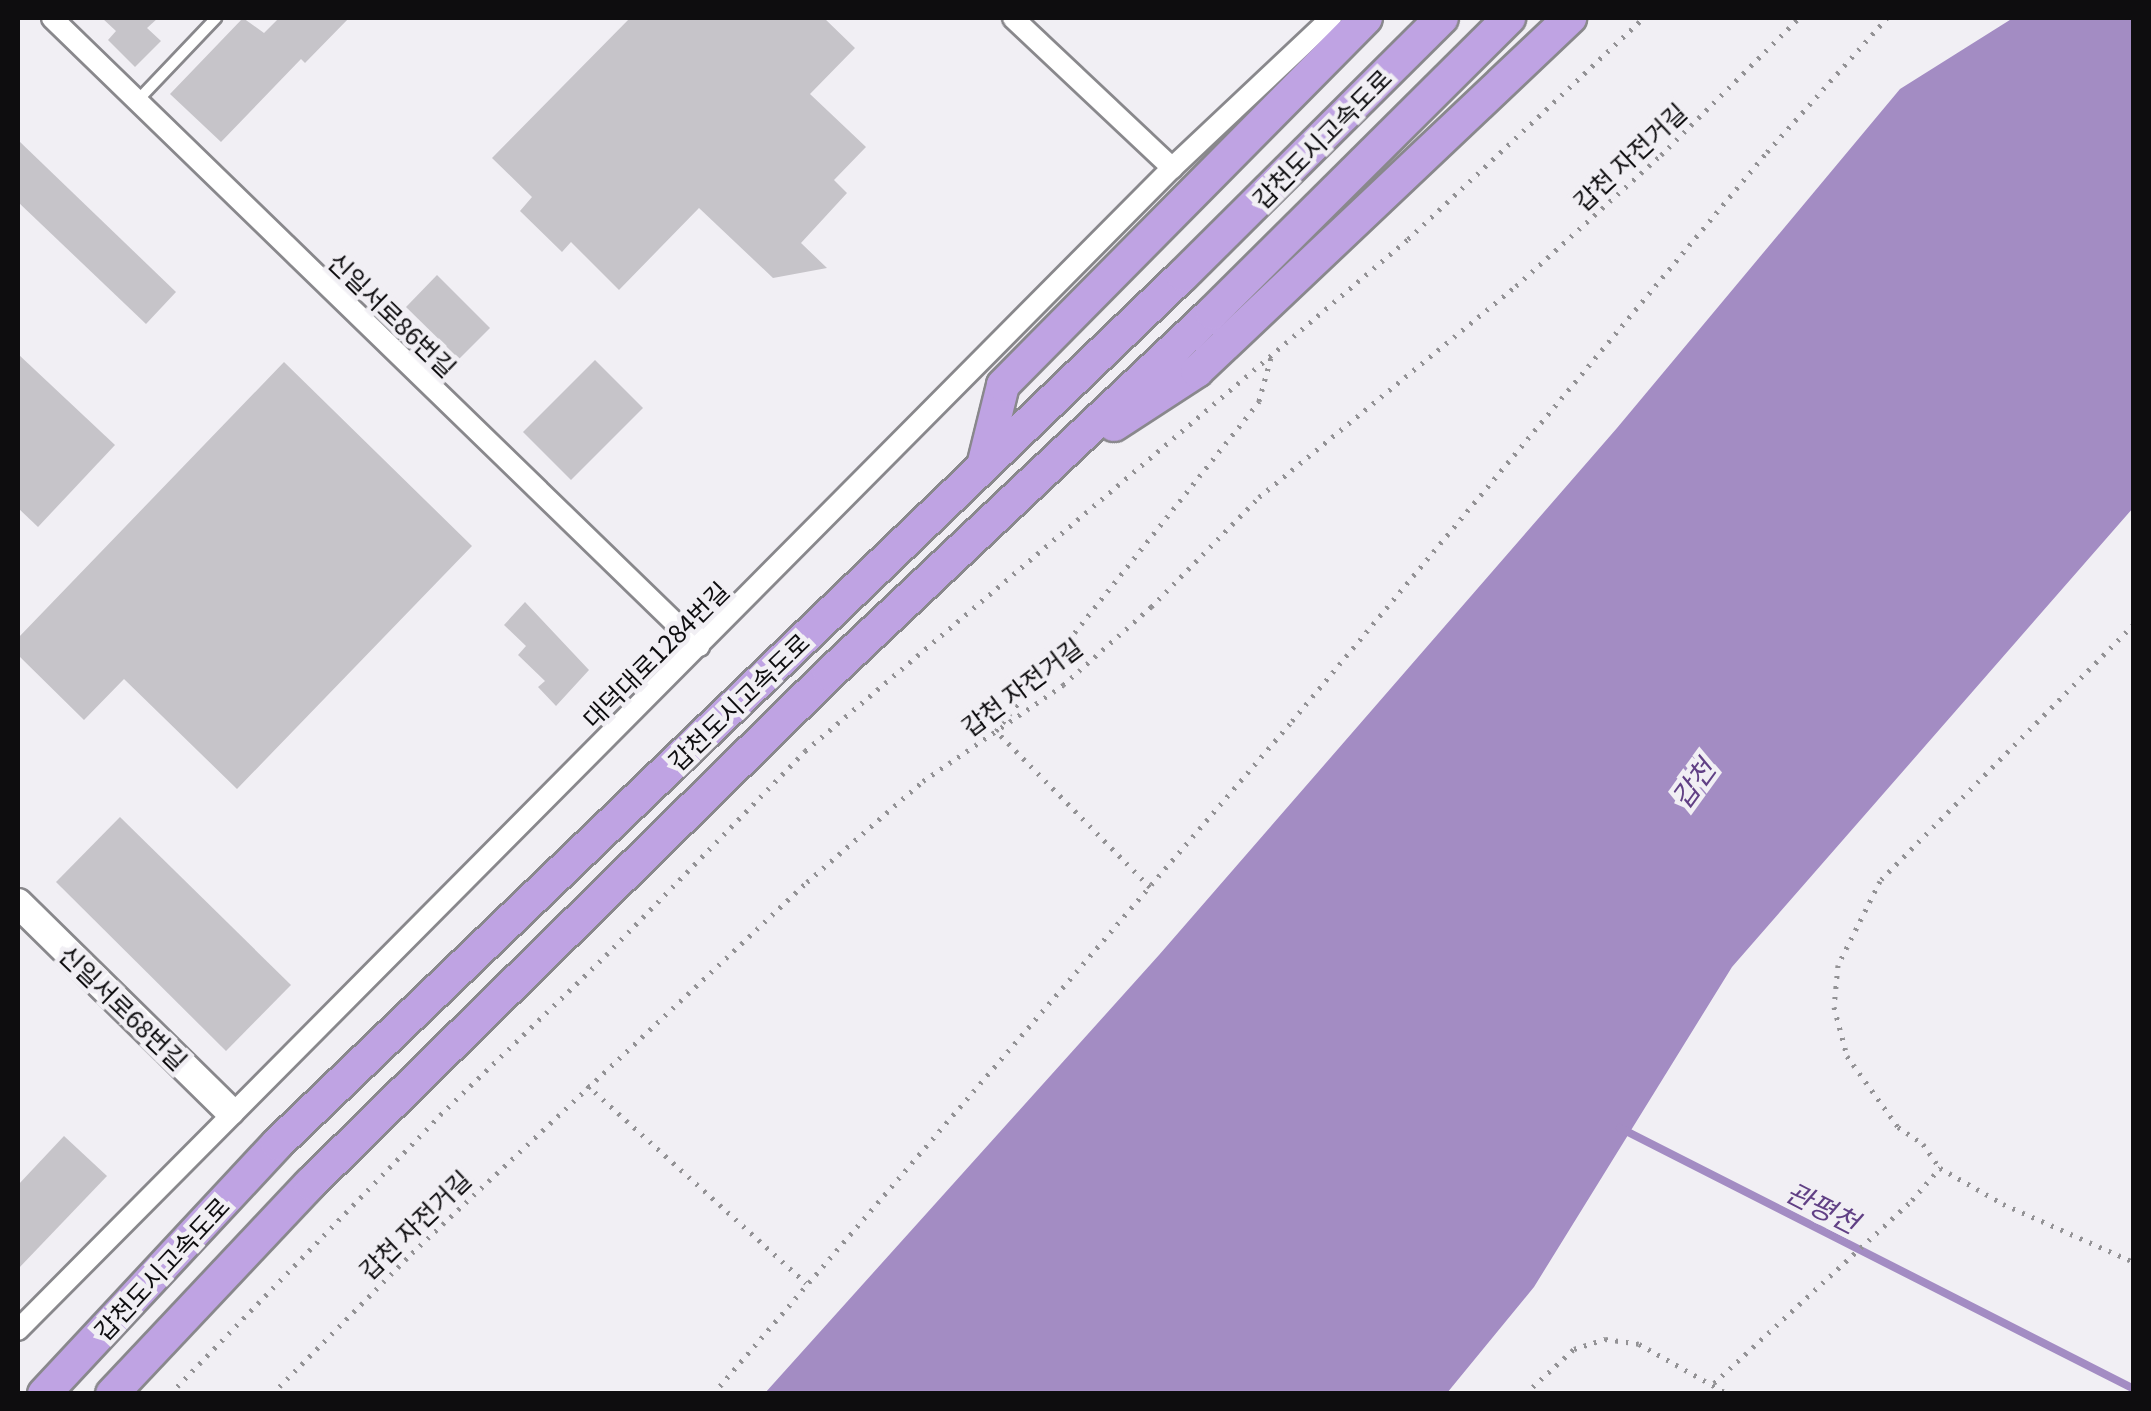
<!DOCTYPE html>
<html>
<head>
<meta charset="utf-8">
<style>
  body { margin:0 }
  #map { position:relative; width:2151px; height:1411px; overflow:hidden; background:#f1eff4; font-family:Georgia,"Noto Sans KR",serif }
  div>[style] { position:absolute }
  .water>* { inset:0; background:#a38cc3 }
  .stream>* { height:8px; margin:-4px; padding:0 4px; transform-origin:4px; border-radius:4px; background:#a38cc3 }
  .building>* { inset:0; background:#c6c4c9 }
  .path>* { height:5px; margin-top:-2.5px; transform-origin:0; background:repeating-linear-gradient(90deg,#939295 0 2.5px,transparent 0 10.5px) }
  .roads { filter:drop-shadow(2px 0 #89888c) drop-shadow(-2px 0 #89888c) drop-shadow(0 2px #89888c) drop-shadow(0 -2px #89888c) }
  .service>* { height:10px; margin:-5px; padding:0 5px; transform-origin:5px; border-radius:5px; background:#fff }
  .minor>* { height:20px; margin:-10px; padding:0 10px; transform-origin:10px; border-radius:10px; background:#fff }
  .secondary>* { height:28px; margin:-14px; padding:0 14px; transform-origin:14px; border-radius:14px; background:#fff }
  .trunk>* { height:32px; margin:-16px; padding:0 16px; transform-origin:16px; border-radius:16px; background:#bfa3e3 }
  span { translate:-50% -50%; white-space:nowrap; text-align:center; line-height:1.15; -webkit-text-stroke:9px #f1eff4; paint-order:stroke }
  .street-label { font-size:25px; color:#0e0d0f }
  .water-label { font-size:28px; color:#614085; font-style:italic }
  .frame { position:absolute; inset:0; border:20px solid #0e0d0f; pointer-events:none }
</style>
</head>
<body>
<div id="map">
  <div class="water">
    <i style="clip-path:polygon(2013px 18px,2133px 18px,2133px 508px,1732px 967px,1534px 1287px,1447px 1393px,765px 1393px,1159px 955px,1617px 428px,1900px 89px)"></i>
  </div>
  <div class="stream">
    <i style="left:1620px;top:1128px;width:576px;rotate:26.92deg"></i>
  </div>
  <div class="building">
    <i style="clip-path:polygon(102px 18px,158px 18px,147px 28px,161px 41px,135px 67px,108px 40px,116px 31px)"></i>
    <i style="clip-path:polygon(243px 18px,264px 33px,279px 18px,349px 18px,305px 63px,301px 59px,221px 142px,170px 94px)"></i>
    <i style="clip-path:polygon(630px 18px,824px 18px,855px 48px,810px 94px,866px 147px,834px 180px,847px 193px,801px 243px,827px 268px,773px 278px,699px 208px,619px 290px,571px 242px,562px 252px,520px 211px,532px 197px,492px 158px)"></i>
    <i style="clip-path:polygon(18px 140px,176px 292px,146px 324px,18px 202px)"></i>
    <i style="clip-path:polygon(437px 275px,490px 328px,459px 359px,406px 307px)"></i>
    <i style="clip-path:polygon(18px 354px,115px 445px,38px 527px,18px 508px)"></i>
    <i style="clip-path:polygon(595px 360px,643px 408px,571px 480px,523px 432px)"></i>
    <i style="clip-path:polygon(284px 362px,472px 546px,237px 789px,124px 679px,84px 720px,18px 655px,18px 638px)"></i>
    <i style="clip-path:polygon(525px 602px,589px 670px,556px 706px,538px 687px,545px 681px,518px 655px,526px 646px,504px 625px)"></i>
    <i style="clip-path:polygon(120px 817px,291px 985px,226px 1051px,56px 882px)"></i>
    <i style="clip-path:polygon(64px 1136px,107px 1176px,18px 1269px,18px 1185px)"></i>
  </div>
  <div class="path">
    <i style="left:2134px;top:624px;width:361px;rotate:134.7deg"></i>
    <i style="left:1880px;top:881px;width:94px;rotate:116.6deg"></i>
    <i style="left:1838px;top:965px;width:42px;rotate:95.4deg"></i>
    <i style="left:1834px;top:1007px;width:51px;rotate:75.1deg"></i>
    <i style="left:1847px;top:1056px;width:87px;rotate:54.3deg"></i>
    <i style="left:1898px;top:1127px;width:30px;rotate:34deg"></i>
    <i style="left:1923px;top:1144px;width:29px;rotate:55deg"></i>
    <i style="left:1940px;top:1168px;width:73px;rotate:29.7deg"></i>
    <i style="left:2003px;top:1204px;width:143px;rotate:23.9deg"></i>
    <i style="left:1150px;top:887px;width:219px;rotate:-134.6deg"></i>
    <i style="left:996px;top:731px;width:422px;rotate:-51.4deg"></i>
    <i style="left:1259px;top:401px;width:46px;rotate:-74.7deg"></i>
    <i style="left:587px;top:1085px;width:295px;rotate:42.1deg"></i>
    <i style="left:1714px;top:1383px;width:270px;rotate:-42.7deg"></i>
    <i style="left:1912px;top:1200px;width:43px;rotate:-48.8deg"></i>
    <i style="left:170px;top:1394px;width:388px;rotate:-45.9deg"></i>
    <i style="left:440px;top:1115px;width:231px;rotate:-43.9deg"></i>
    <i style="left:606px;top:955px;width:285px;rotate:-45.7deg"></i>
    <i style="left:805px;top:751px;width:791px;rotate:-40.33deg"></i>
    <i style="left:1408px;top:239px;width:323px;rotate:-43.2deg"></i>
    <i style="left:272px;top:1394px;width:199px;rotate:-45.2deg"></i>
    <i style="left:412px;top:1253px;width:542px;rotate:-43.21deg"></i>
    <i style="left:807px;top:882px;width:154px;rotate:-41deg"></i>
    <i style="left:923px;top:781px;width:170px;rotate:-34.4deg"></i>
    <i style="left:1063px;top:685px;width:118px;rotate:-41.6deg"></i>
    <i style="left:1151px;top:607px;width:154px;rotate:-45.5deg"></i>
    <i style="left:1259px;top:497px;width:333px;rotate:-39.4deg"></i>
    <i style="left:1516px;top:286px;width:195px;rotate:-42.1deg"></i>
    <i style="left:1661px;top:155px;width:194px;rotate:-44.8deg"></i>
    <i style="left:713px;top:1394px;width:888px;rotate:-49.29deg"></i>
    <i style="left:1292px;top:721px;width:741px;rotate:-50.14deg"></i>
    <i style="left:1767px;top:152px;width:180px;rotate:-48.2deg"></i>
    <i style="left:1525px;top:1394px;width:67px;rotate:-42.6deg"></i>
    <i style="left:1574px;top:1349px;width:33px;rotate:-18deg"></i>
    <i style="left:1605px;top:1339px;width:34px;rotate:8deg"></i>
    <i style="left:1639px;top:1344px;width:102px;rotate:29.3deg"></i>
  </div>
  <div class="roads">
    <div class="service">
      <i style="left:137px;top:101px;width:115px;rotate:-46.4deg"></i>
    </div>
    <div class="minor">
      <i style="left:52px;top:18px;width:902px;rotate:44.15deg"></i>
      <i style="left:1013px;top:18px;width:219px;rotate:43.3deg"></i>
      <i style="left:18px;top:1330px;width:1638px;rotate:-45.2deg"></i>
      <i style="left:1172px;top:168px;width:219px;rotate:-43.3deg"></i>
    </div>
    <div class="secondary">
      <i style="left:18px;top:903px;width:297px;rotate:44.5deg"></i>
    </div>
    <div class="trunk">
      <i style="left:1114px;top:425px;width:99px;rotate:-33deg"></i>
      <i style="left:1197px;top:371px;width:514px;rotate:-43.42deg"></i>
      <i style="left:983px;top:466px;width:83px;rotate:-76.1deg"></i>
      <i style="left:1003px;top:385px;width:516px;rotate:-45.31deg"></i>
      <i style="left:44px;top:1394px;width:342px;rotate:-47deg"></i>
      <i style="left:277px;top:1144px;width:1255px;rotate:-43.81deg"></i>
      <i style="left:1183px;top:275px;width:365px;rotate:-44.8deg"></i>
      <i style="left:112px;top:1394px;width:289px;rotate:-46.7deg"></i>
      <i style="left:310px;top:1184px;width:728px;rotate:-44.5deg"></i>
      <i style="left:829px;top:674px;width:526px;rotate:-43.31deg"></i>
      <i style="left:1212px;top:313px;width:419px;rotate:-44.8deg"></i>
    </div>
  </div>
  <div class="street-label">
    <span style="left:1321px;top:138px;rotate:-45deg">갑천도시고속도로</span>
    <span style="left:1629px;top:156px;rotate:-43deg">갑천 자전거길</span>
    <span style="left:393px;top:314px;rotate:44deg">신일서로86번길</span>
    <span style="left:655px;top:654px;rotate:-45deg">대덕대로1284번길</span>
    <span style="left:1021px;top:686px;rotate:-37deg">갑천 자전거길</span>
    <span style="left:738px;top:701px;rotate:-44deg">갑천도시고속도로</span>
    <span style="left:124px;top:1007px;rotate:44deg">신일서로68번길</span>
    <span style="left:414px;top:1224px;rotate:-44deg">갑천 자전거길</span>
    <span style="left:161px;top:1268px;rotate:-47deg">갑천도시고속도로</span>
  </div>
  <div class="water-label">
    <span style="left:1692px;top:783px;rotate:-54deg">갑천</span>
    <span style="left:1823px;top:1206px;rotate:27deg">관평천</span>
  </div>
  <div class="frame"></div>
</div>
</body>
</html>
